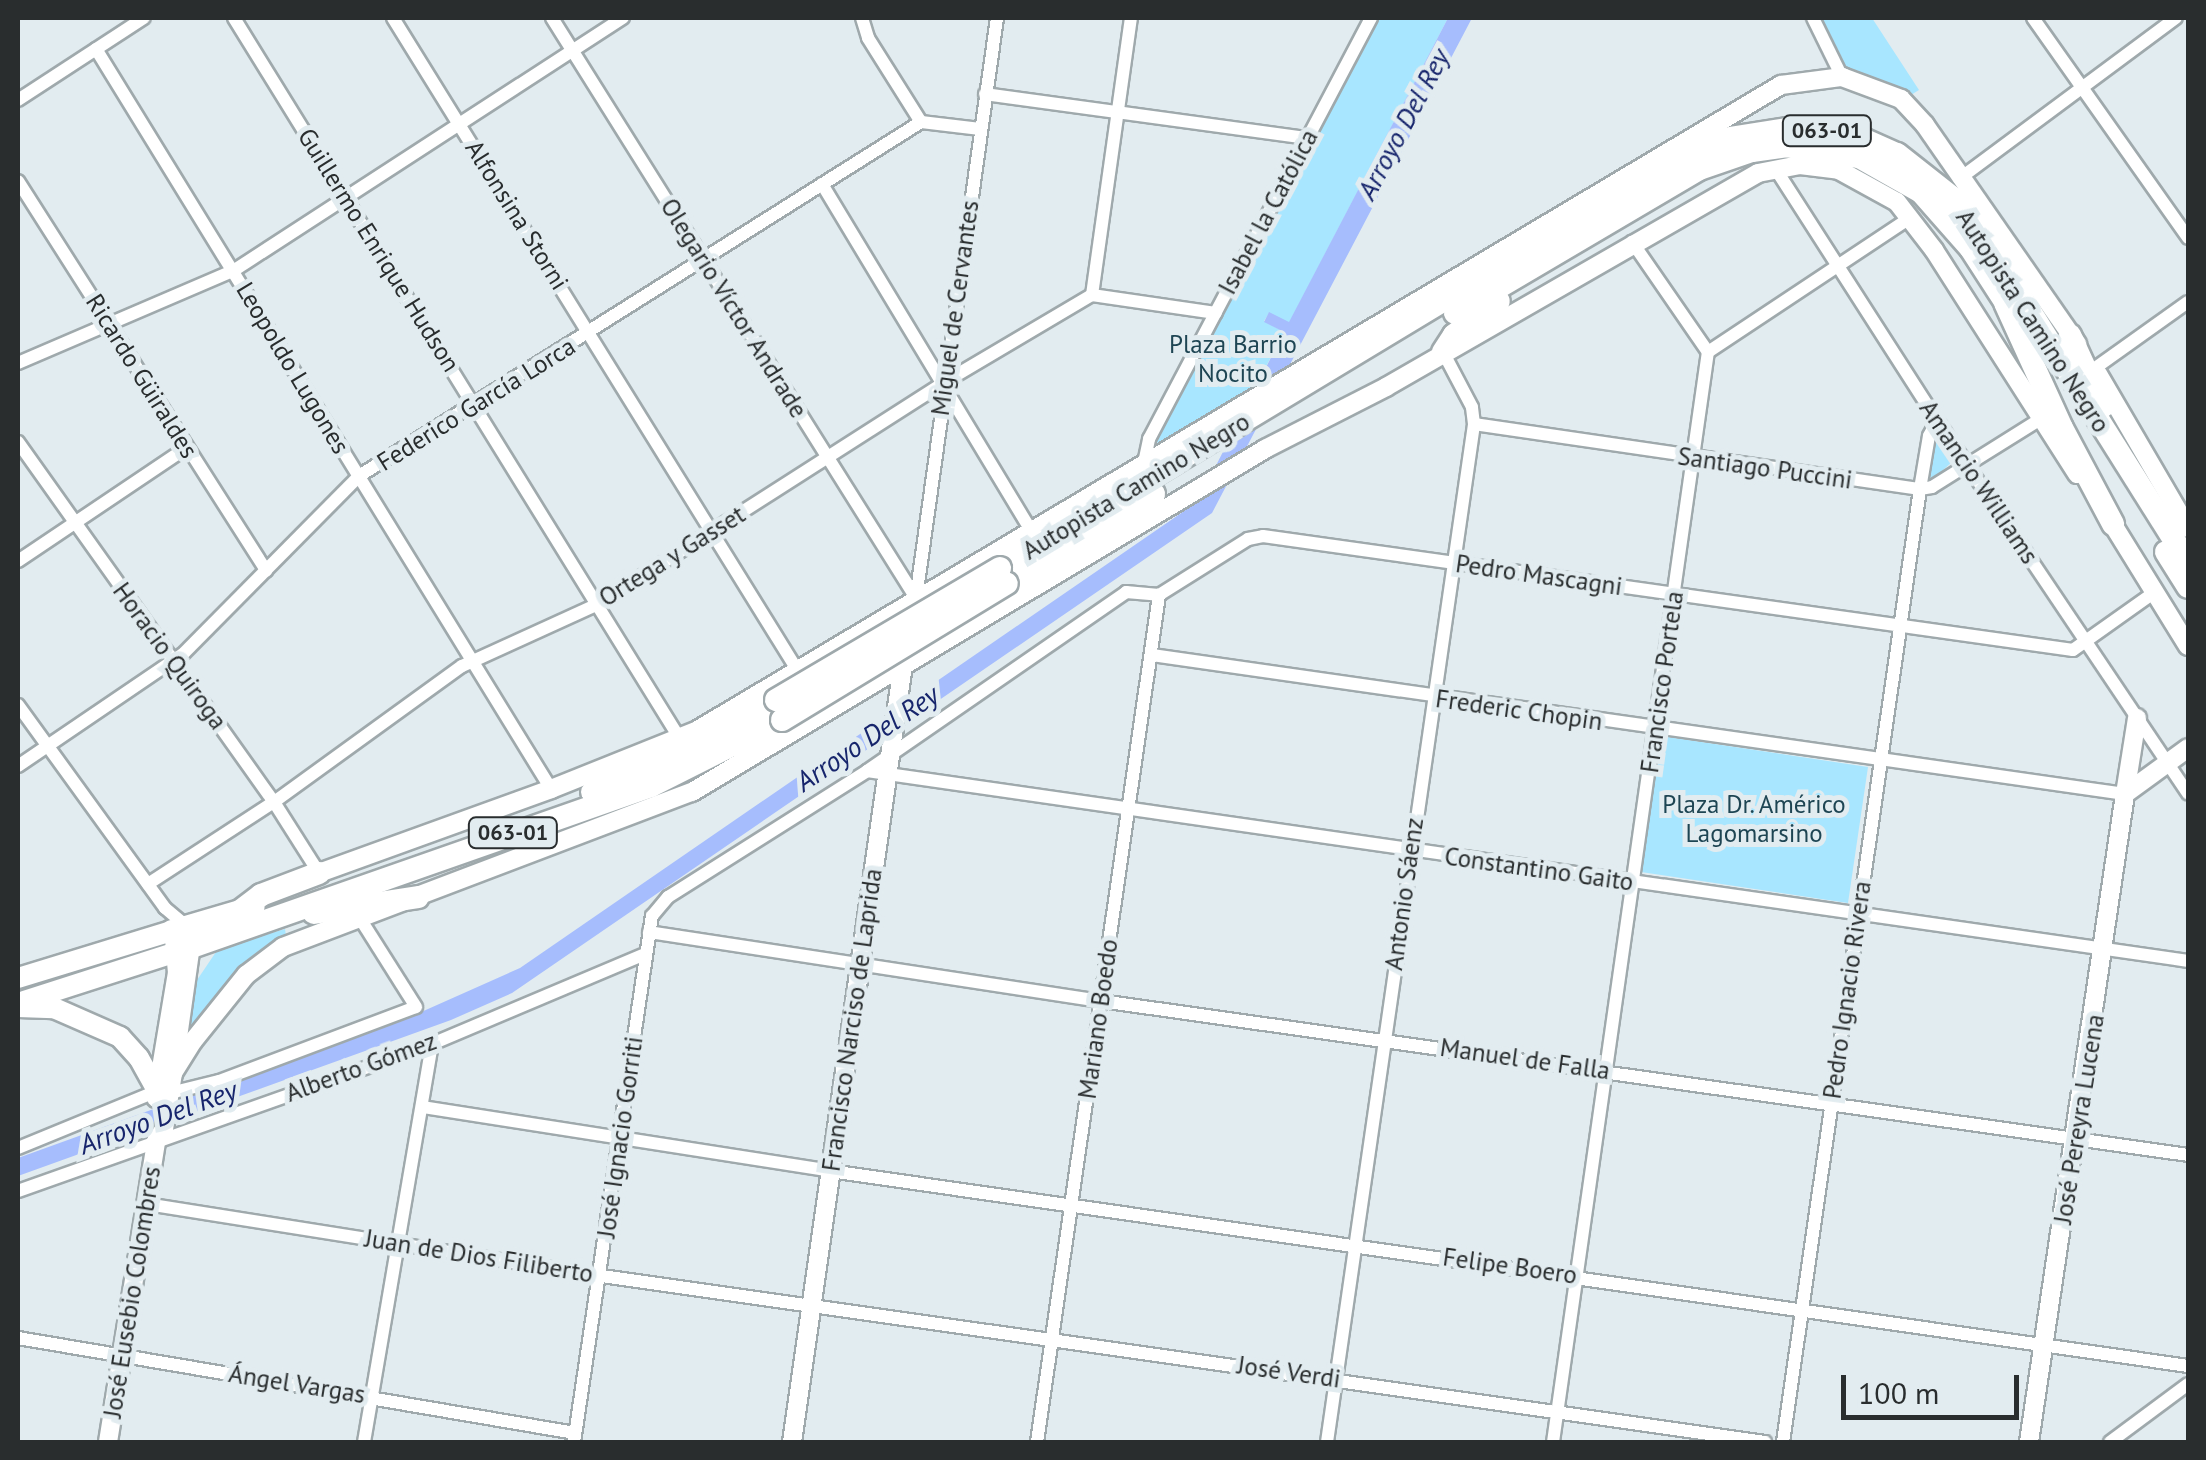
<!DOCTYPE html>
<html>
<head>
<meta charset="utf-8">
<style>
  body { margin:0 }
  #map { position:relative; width:2206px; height:1460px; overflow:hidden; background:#e2ecf0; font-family:"PT Sans",sans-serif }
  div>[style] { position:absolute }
  .green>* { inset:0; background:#a8e6ff }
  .water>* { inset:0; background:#a6bdfd }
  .roads { filter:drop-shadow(2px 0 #9fa9ac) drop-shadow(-2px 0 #9fa9ac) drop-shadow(0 2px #9fa9ac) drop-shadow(0 -2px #9fa9ac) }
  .street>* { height:12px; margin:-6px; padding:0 6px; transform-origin:6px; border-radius:6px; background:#fff }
  .secondary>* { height:18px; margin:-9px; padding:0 9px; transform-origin:9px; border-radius:9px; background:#fff }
  .primary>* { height:20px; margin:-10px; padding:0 10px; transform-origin:10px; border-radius:10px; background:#fff }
  .highway>* { height:22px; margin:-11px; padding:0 11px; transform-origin:11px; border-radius:11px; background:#fff }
  .bridges { filter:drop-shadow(2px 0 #9fa9ac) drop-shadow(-2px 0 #9fa9ac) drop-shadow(0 2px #9fa9ac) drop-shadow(0 -2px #9fa9ac) }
  .highway-bridge>* { height:22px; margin:-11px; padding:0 11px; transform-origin:11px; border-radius:11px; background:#fff }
  span { translate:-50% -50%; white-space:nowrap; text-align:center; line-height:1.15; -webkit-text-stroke:10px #e2ecf0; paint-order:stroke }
  .shield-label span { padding:2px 8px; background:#e2ecf0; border:2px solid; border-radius:8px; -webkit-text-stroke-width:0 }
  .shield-label { font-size:22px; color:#292d2e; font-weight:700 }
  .street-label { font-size:25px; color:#292d2e }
  .park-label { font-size:25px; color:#1e4553 }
  .water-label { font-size:28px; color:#17256c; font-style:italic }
  .frame { position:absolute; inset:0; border:20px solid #292d2e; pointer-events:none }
  .scale { position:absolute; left:1841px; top:1375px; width:178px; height:45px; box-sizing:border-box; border:5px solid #292d2e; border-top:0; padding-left:12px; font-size:30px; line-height:35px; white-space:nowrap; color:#292d2e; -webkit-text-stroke:8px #e2ecf0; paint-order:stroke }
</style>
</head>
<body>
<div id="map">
  <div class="green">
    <i style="clip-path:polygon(1376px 18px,1448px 18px,1289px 323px,1269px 313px,1264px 321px,1284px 332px,1257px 384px,1168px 440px,1156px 443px)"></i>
    <i style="clip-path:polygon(1821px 18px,1872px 18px,1919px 90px,1906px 98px,1873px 79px,1847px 72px)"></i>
    <i style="clip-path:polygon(1940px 440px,1952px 462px,1933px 479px,1927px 479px,1933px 443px)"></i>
    <i style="clip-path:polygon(1661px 736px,1868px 767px,1848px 903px,1641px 872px)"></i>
    <i style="clip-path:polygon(285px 929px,286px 936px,226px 983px,185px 1036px,195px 983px,218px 949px)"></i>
  </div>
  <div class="water">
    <i style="clip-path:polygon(1448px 18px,1472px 18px,1212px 513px,512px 993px,451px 1020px,18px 1176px,18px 1158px,419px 1013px,520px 968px,1190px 507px,1202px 493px,1284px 332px,1264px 322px,1269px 312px,1289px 322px)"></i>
  </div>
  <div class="roads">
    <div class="street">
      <i style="left:234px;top:18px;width:848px;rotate:58.26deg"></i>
      <i style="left:393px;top:18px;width:765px;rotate:58.2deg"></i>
      <i style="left:552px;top:18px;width:685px;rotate:57.89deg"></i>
      <i style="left:862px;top:18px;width:21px;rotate:73deg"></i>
      <i style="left:868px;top:38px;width:99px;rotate:57.8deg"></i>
      <i style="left:1813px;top:18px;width:66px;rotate:63.8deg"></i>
      <i style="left:2033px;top:18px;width:269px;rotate:54.8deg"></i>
      <i style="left:96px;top:49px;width:869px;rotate:58.41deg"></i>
      <i style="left:985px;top:94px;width:325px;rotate:7.8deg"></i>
      <i style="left:18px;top:100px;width:150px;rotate:-33.1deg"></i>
      <i style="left:1775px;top:168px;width:300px;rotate:57.3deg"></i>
      <i style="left:1937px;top:420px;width:450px;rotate:56.1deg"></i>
      <i style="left:1959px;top:179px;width:270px;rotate:-36.6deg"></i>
      <i style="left:18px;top:181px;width:462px;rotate:57.5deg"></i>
      <i style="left:822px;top:184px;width:403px;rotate:58.9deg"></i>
      <i style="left:1092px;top:295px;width:280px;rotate:-82deg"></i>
      <i style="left:1708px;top:352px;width:244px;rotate:-33.6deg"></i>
      <i style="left:18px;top:363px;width:234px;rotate:-23.2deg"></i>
      <i style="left:233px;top:271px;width:465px;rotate:-33deg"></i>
      <i style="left:2094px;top:369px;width:115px;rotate:-35.5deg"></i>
      <i style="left:1474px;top:424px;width:451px;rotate:8.3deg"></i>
      <i style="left:1920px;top:489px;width:12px;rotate:-9deg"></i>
      <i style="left:1932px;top:487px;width:126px;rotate:-32.1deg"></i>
      <i style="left:18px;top:442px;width:442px;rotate:54.6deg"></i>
      <i style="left:274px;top:802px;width:84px;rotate:57.6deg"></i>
      <i style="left:1144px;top:463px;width:25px;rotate:-78deg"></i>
      <i style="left:1149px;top:439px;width:476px;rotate:-62.2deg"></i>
      <i style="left:18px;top:561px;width:202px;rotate:-33.9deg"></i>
      <i style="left:1159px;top:595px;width:105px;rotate:-32.2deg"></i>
      <i style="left:1248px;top:539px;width:15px;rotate:-11deg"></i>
      <i style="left:1263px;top:536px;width:818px;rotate:8.01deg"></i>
      <i style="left:2073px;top:650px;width:100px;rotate:-35.3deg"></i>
      <i style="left:916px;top:598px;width:586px;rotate:-82.05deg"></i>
      <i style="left:1152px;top:655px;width:983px;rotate:8.13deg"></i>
      <i style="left:18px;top:705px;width:251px;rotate:54.1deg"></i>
      <i style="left:165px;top:908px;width:30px;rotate:40deg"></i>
      <i style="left:18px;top:766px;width:199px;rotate:-34.2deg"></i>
      <i style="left:183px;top:654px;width:250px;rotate:-45.3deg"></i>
      <i style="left:359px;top:476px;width:664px;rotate:-32.21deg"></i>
      <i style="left:921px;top:122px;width:60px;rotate:6.7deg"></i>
      <i style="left:867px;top:771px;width:315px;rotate:-34.6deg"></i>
      <i style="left:1126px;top:592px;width:33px;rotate:5deg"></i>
      <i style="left:148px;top:884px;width:150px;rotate:-33.1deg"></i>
      <i style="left:274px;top:802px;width:232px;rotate:-35.9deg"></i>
      <i style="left:462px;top:666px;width:149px;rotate:-24.5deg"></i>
      <i style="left:598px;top:604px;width:410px;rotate:-32.6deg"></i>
      <i style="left:943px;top:383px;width:173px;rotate:-30.6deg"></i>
      <i style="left:1092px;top:295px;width:125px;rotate:8.3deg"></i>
      <i style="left:649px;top:932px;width:457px;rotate:8.7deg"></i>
      <i style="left:1101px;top:1001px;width:1098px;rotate:8.06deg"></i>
      <i style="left:170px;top:1093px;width:50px;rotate:-13.8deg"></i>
      <i style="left:219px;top:1081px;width:210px;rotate:-20.6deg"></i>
      <i style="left:416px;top:1007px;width:103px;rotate:-122.3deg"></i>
      <i style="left:423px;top:1107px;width:412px;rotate:8.9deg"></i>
      <i style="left:830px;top:1171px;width:1372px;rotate:8.17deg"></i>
      <i style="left:18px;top:1148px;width:150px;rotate:-22.3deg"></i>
      <i style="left:18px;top:1191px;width:439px;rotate:-19.5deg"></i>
      <i style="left:432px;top:1044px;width:231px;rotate:-22.9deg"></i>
      <i style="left:147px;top:1204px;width:461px;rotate:9deg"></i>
      <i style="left:602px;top:1276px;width:1175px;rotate:8.12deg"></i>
      <i style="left:18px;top:1338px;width:565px;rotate:9.68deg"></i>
      <i style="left:364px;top:1442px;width:404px;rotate:-80.3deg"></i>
      <i style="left:574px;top:1442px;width:532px;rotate:-81.57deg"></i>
      <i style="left:652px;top:916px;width:25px;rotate:-50deg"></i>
      <i style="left:668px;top:897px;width:236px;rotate:-32.3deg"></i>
      <i style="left:867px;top:771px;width:1335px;rotate:8.18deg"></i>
      <i style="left:1037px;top:1442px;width:856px;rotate:-81.8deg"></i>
      <i style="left:1327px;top:1442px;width:1029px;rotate:-81.78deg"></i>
      <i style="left:1474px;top:424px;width:17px;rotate:-97deg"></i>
      <i style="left:1472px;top:407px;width:62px;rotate:-117.8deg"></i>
      <i style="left:1553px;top:1442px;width:1101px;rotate:-81.91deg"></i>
      <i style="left:1708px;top:352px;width:134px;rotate:-124.6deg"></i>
      <i style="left:1783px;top:1442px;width:963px;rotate:-81.82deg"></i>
      <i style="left:1920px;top:489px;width:54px;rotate:-80.4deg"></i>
      <i style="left:1929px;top:436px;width:18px;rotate:-63deg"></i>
      <i style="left:2110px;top:1442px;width:97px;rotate:-36.6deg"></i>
    </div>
    <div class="secondary">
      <i style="left:2098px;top:374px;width:178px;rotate:59.7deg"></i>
      <i style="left:2107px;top:515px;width:154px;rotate:58.3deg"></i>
      <i style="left:2125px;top:794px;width:77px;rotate:-81deg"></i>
      <i style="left:319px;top:873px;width:247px;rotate:-19.9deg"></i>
      <i style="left:551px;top:789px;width:156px;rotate:-21.8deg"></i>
      <i style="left:696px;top:731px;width:1263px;rotate:-30.77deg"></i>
      <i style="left:1781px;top:85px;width:62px;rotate:-7.5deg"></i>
      <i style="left:1842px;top:77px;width:63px;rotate:20.4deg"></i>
      <i style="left:1901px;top:99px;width:35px;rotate:47deg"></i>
      <i style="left:1925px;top:125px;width:267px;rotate:55.2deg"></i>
      <i style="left:173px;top:1073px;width:38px;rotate:-58deg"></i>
      <i style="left:193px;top:1041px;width:85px;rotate:-51.2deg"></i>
      <i style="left:246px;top:975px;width:46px;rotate:-37.1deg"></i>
      <i style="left:283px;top:947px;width:437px;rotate:-20.8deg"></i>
      <i style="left:692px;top:792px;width:668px;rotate:-30.9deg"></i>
      <i style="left:1265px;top:449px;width:136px;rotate:-27.1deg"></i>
      <i style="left:1386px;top:387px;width:429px;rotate:-29.9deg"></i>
      <i style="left:1758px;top:173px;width:43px;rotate:-10.8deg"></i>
      <i style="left:1800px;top:165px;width:39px;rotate:7deg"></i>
      <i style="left:1839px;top:170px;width:66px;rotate:28.9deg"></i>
      <i style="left:1897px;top:202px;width:61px;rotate:52.4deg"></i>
      <i style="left:1934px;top:250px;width:266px;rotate:57.4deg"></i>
      <i style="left:156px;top:1098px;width:127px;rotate:-80.5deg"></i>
      <i style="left:177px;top:973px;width:32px;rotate:-95deg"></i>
      <i style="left:108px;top:1442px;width:305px;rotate:-80.9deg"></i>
      <i style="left:156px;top:1141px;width:14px;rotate:-56deg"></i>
      <i style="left:164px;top:1129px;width:57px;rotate:-80.9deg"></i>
      <i style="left:173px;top:1073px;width:137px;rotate:-82deg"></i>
      <i style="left:792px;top:1442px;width:792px;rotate:-81.87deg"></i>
      <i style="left:2029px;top:1442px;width:655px;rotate:-81.57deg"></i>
      <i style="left:2125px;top:794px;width:78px;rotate:-36.1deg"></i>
    </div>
    <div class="primary">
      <i style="left:18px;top:978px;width:161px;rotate:-17deg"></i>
      <i style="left:24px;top:1001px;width:161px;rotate:-17.8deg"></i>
      <i style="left:18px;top:1007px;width:36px;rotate:2deg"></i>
      <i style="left:54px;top:1008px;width:72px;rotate:23.7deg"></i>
      <i style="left:120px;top:1037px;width:28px;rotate:48deg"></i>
      <i style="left:139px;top:1058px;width:38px;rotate:61deg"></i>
    </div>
    <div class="highway">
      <i style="left:2005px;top:303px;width:137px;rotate:65.5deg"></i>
      <i style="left:2062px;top:428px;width:109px;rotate:62deg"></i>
      <i style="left:1455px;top:313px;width:283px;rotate:-30.5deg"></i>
      <i style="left:1699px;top:169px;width:56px;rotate:-18.8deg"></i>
      <i style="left:1752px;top:151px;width:34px;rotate:-8deg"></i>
      <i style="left:1786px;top:146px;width:74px;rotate:8.6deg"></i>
      <i style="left:1859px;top:157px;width:71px;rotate:29.4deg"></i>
      <i style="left:1921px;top:192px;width:76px;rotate:48.7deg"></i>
      <i style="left:1971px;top:249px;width:77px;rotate:57.1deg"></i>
      <i style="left:2070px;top:335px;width:79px;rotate:65.4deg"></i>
      <i style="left:1443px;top:352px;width:20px;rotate:-57deg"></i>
      <i style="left:1454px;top:335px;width:56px;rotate:-37.1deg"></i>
      <i style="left:2166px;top:552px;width:41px;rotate:57.8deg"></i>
      <i style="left:1000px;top:568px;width:792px;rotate:-31.1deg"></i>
      <i style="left:1678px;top:159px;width:49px;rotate:-24deg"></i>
      <i style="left:1723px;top:139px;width:72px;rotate:-8.8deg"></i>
      <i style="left:1794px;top:128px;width:72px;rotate:9.6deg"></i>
      <i style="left:1865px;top:140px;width:35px;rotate:24deg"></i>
      <i style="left:1897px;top:154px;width:71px;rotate:38.2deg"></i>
      <i style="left:1953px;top:198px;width:41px;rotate:50.9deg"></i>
      <i style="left:1979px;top:230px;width:392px;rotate:57.8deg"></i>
      <i style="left:1007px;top:583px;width:172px;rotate:-31.2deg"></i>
      <i style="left:592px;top:792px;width:106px;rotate:-23.4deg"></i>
      <i style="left:689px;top:750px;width:100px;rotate:-29.9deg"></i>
      <i style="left:240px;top:911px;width:26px;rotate:-37deg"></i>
      <i style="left:261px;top:895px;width:62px;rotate:-20.8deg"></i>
      <i style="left:314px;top:913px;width:105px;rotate:-8.7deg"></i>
      <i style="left:172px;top:931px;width:85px;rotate:-16.3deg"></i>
      <i style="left:177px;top:952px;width:502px;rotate:-19.3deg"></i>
      <i style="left:651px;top:786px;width:147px;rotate:-26.7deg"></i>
    </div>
  </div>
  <div class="bridges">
    <div class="highway-bridge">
      <i style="left:776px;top:700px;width:260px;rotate:-30.5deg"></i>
      <i style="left:782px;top:720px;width:263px;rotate:-31.3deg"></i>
    </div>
  </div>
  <div class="shield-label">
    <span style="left:1827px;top:131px">063-01</span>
    <span style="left:513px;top:833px">063-01</span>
  </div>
  <div class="street-label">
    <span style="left:1268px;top:212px;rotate:-62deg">Isabel la Católica</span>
    <span style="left:517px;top:215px;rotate:58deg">Alfonsina Storni</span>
    <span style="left:379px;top:250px;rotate:58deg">Guillermo Enrique Hudson</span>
    <span style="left:734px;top:308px;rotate:58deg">Olegario Víctor Andrade</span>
    <span style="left:955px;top:308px;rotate:-82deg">Miguel de Cervantes</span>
    <span style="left:2033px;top:321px;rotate:57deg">Autopista Camino Negro</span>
    <span style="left:293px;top:368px;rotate:59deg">Leopoldo Lugones</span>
    <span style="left:142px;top:376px;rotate:58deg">Ricardo Güiraldes</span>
    <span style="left:476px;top:404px;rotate:-32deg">Federico García Lorca</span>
    <span style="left:1765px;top:468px;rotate:8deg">Santiago Puccini</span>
    <span style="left:1979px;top:482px;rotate:56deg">Amancio Williams</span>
    <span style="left:1136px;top:486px;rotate:-31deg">Autopista Camino Negro</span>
    <span style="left:672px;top:556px;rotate:-32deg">Ortega y Gasset</span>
    <span style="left:1539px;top:575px;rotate:8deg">Pedro Mascagni</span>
    <span style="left:170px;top:656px;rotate:54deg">Horacio Quiroga</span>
    <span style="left:1662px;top:682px;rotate:-82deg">Francisco Portela</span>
    <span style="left:1519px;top:710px;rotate:8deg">Frederic Chopin</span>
    <span style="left:1539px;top:869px;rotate:8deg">Constantino Gaito</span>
    <span style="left:1404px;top:894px;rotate:-82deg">Antonio Sáenz</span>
    <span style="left:1847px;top:990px;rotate:-82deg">Pedro Ignacio Rivera</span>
    <span style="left:1098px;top:1019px;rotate:-82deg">Mariano Boedo</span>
    <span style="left:852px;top:1020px;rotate:-82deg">Francisco Narciso de Laprida</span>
    <span style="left:1525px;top:1059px;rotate:8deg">Manuel de Falla</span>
    <span style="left:361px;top:1067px;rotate:-20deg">Alberto Gómez</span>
    <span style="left:2079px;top:1119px;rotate:-81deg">José Pereyra Lucena</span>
    <span style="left:620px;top:1137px;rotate:-82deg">José Ignacio Gorriti</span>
    <span style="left:479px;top:1256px;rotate:9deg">Juan de Dios Filiberto</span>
    <span style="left:1510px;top:1266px;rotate:8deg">Felipe Boero</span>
    <span style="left:132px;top:1292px;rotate:-81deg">José Eusebio Colombres</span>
    <span style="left:1289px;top:1372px;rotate:8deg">José Verdi</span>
    <span style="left:297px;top:1384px;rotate:9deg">Ángel Vargas</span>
  </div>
  <div class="park-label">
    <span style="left:1233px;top:359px">Plaza Barrio<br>Nocito</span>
    <span style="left:1754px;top:819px">Plaza Dr. Américo<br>Lagomarsino</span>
  </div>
  <div class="water-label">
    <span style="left:1403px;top:124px;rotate:-62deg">Arroyo Del Rey</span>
    <span style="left:867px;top:738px;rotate:-34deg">Arroyo Del Rey</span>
    <span style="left:158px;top:1117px;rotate:-20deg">Arroyo Del Rey</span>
  </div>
  <div class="frame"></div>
  <div class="scale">100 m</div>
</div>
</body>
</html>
